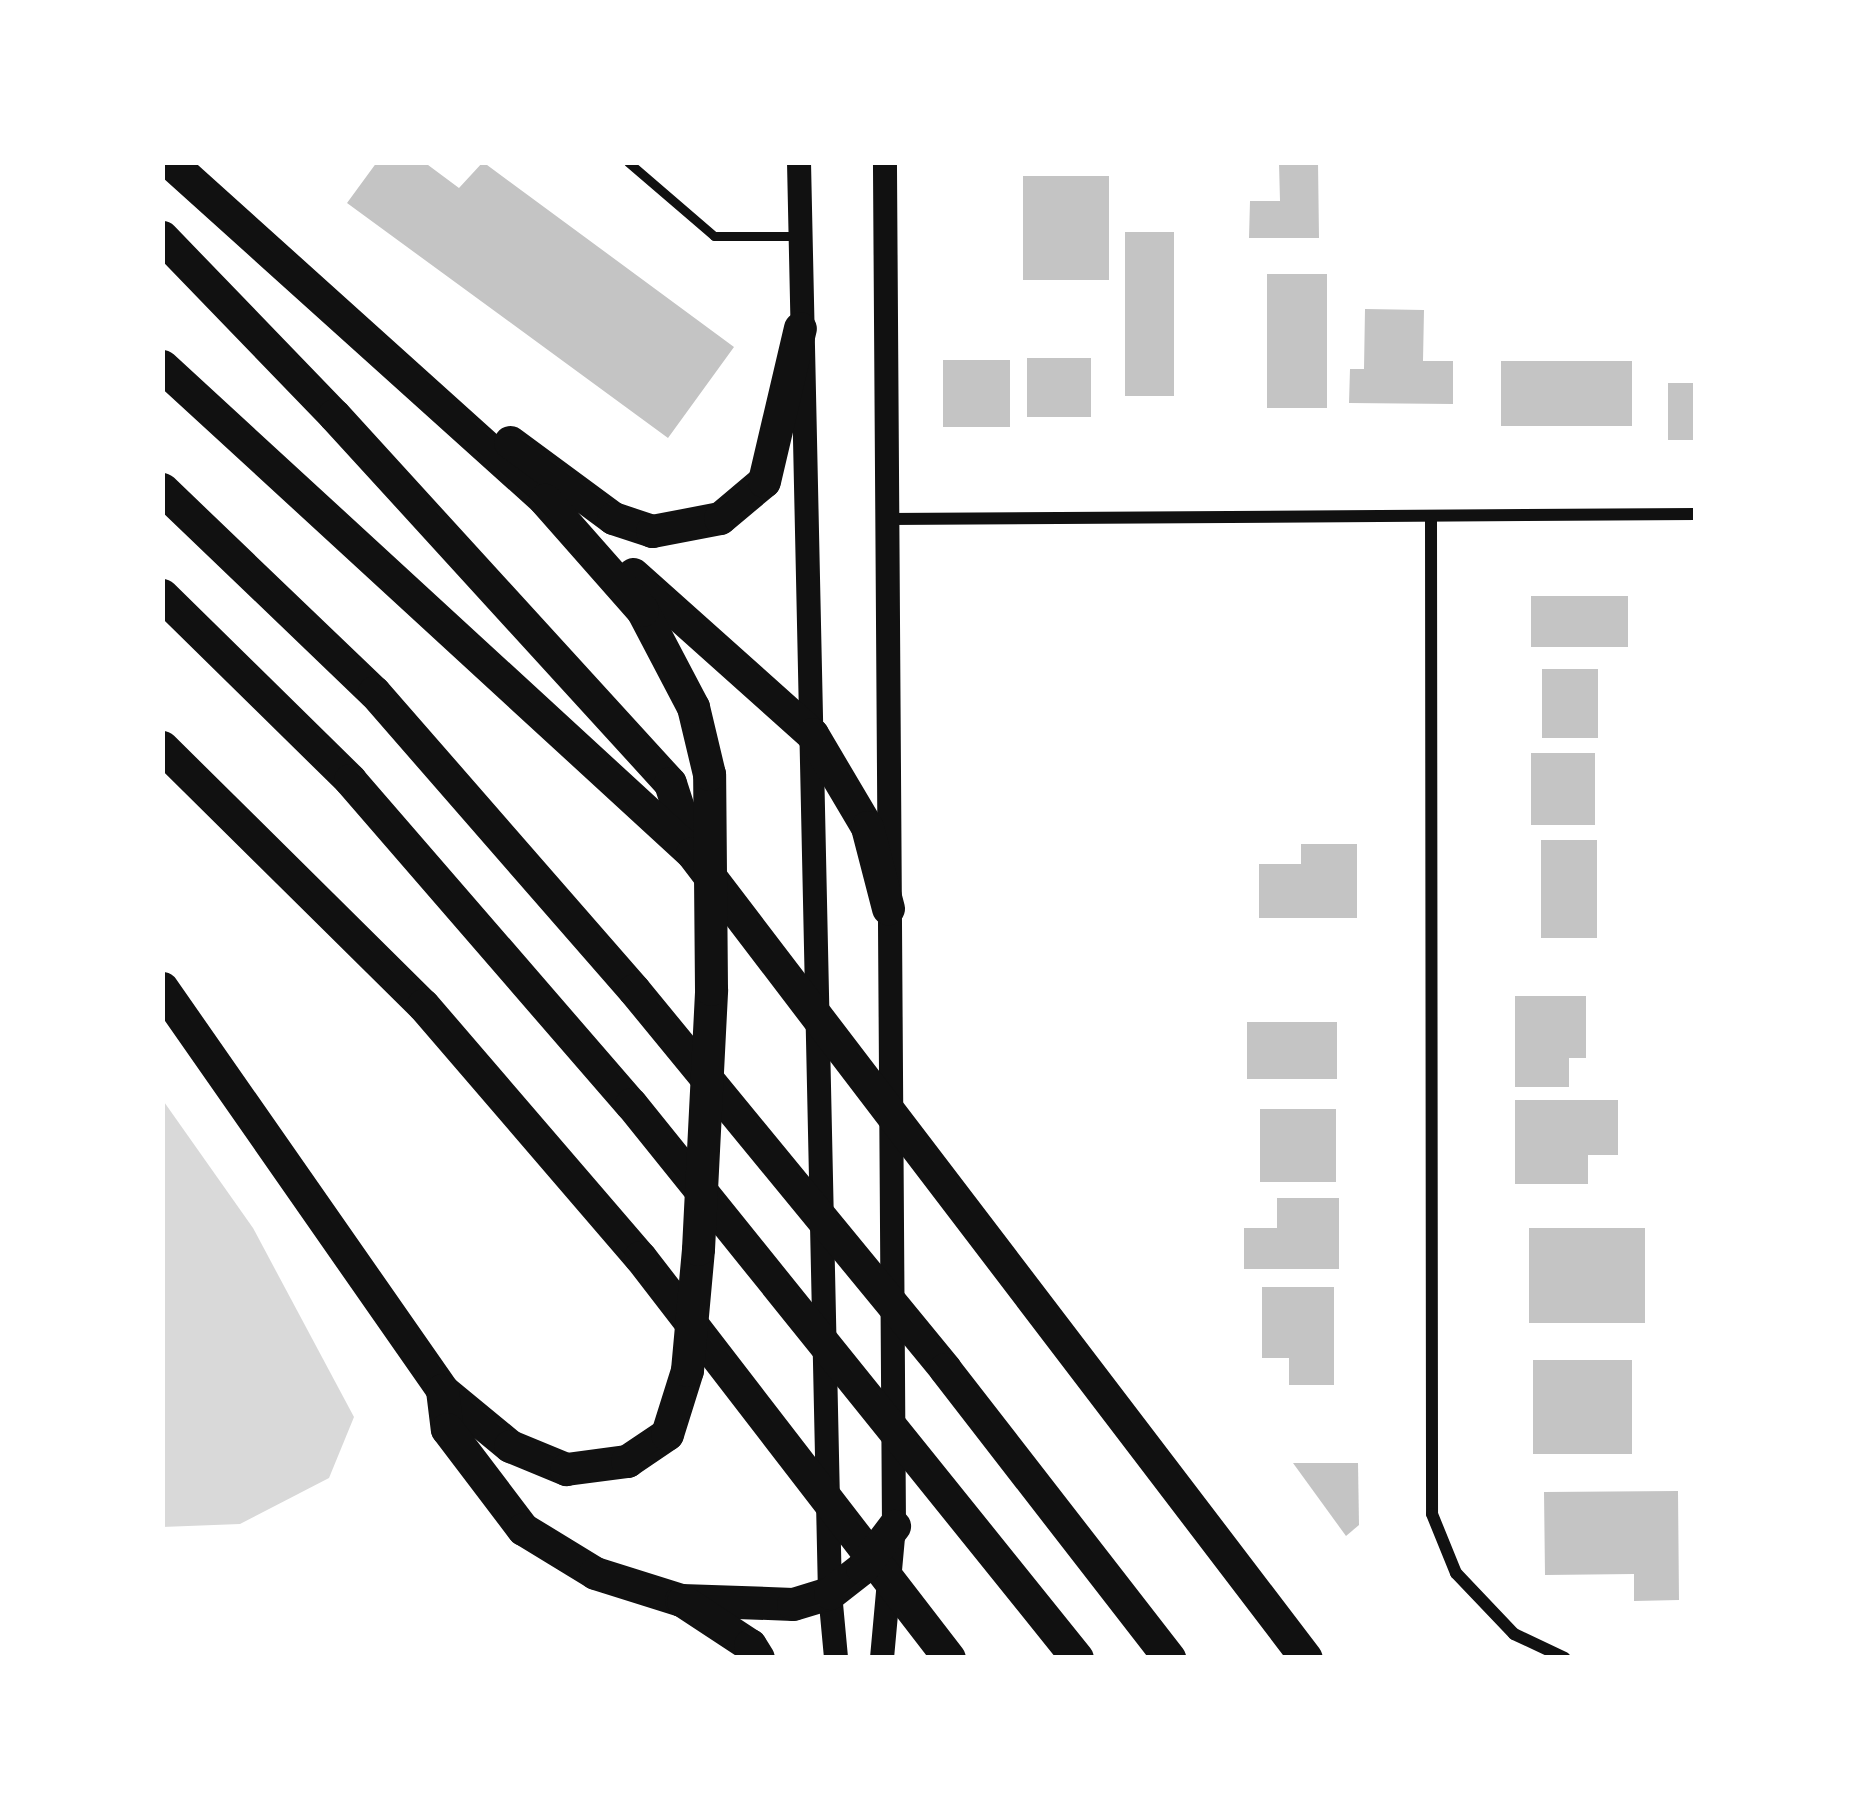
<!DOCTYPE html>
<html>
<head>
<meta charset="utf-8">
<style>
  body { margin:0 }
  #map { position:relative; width:1858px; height:1820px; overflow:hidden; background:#fff; font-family:"DejaVu Sans",sans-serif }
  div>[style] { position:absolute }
  .water>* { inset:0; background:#d9d9d9 }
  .building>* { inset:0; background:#c4c4c4 }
  .service>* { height:9px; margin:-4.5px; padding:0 4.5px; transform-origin:4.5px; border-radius:4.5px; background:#111 }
  .minor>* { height:12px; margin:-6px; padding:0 6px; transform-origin:6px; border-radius:6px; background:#111 }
  .secondary>* { height:24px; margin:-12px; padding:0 12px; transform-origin:12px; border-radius:12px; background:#111 }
  .motorway>* { height:33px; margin:-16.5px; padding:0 16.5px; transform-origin:16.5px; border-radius:16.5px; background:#111 }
  span { translate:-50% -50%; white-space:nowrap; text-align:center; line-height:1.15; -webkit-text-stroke:12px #fff; paint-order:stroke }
  .frame { position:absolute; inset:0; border:165px solid #fff; pointer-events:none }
</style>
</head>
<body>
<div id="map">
  <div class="water">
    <i style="clip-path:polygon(162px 1099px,253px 1228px,354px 1417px,329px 1478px,240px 1524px,162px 1527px)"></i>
  </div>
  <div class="building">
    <i style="clip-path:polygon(377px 162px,424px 162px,459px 188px,483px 162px,734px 347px,668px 438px,347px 203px)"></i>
    <i style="clip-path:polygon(1318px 162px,1319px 238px,1249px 238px,1250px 201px,1280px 201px,1279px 163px)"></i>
    <i style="clip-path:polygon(1023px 176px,1109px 176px,1109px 280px,1023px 280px)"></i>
    <i style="clip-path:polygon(1125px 232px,1174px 232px,1174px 396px,1125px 396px)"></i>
    <i style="clip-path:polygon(1267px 274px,1327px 274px,1327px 408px,1267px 408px)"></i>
    <i style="clip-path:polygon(1365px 309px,1424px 310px,1423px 361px,1453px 361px,1453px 404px,1349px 403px,1350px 369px,1364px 369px)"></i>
    <i style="clip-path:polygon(1027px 358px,1091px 358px,1091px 417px,1027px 417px)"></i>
    <i style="clip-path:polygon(943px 360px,1010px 360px,1010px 427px,943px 427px)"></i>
    <i style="clip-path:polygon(1501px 361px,1632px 361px,1632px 426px,1501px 426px)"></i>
    <i style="clip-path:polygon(1668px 383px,1696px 383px,1696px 440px,1668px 440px)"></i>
    <i style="clip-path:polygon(1531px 596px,1628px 596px,1628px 647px,1531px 647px)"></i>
    <i style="clip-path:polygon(1542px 669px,1598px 669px,1598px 738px,1542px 738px)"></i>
    <i style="clip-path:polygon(1531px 753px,1595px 753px,1595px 825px,1531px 825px)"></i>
    <i style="clip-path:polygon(1541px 840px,1597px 840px,1597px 938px,1541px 938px)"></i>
    <i style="clip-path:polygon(1301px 844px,1357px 844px,1357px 918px,1259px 918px,1259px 864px,1301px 864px)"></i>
    <i style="clip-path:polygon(1515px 996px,1586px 996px,1586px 1058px,1569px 1058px,1569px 1087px,1515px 1087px)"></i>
    <i style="clip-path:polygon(1247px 1022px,1337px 1022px,1337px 1079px,1247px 1079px)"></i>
    <i style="clip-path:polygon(1515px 1100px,1618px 1100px,1618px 1155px,1588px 1155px,1588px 1184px,1515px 1184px)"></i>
    <i style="clip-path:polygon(1260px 1109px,1336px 1109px,1336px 1182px,1260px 1182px)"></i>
    <i style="clip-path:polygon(1277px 1198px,1339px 1198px,1339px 1269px,1244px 1269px,1244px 1228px,1277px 1228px)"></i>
    <i style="clip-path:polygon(1529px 1228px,1645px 1228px,1645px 1323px,1529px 1323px)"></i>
    <i style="clip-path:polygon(1262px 1287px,1334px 1287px,1334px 1385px,1289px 1385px,1289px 1358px,1262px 1358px)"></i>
    <i style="clip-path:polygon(1533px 1360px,1632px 1360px,1632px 1454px,1533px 1454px)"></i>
    <i style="clip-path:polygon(1293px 1463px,1358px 1463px,1359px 1525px,1346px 1536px)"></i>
    <i style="clip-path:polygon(1678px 1491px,1679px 1600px,1634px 1601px,1634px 1574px,1545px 1575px,1544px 1492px)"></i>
  </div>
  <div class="service">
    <i style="left:628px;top:162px;width:113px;rotate:40.7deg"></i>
    <i style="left:714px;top:236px;width:84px"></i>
  </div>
  <div class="minor">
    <i style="left:1431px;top:516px;width:998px;rotate:89.94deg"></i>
    <i style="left:1432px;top:1514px;width:64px;rotate:67.9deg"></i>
    <i style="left:1456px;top:1573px;width:84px;rotate:46.4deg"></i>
    <i style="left:1514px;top:1634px;width:56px;rotate:25.2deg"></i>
    <i style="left:887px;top:519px;width:809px;rotate:-0.35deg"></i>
  </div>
  <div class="secondary">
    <i style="left:799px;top:162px;width:1431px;rotate:88.76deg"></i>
    <i style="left:830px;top:1593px;width:65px;rotate:84.7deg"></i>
    <i style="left:882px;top:1658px;width:133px;rotate:-84.8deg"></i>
    <i style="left:894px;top:1526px;width:1364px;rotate:-90.38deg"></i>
  </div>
  <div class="motorway">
    <i style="left:170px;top:162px;width:526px;rotate:42deg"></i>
    <i style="left:162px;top:237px;width:248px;rotate:46deg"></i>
    <i style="left:334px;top:415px;width:498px;rotate:47.6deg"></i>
    <i style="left:670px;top:783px;width:71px;rotate:72.1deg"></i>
    <i style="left:162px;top:366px;width:720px;rotate:42.58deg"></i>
    <i style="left:692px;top:853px;width:1012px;rotate:52.67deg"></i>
    <i style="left:510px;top:442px;width:128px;rotate:36.4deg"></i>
    <i style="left:613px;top:518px;width:41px;rotate:18.4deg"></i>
    <i style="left:652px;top:531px;width:69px;rotate:-10.8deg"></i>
    <i style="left:720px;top:518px;width:57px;rotate:-40.1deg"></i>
    <i style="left:764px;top:481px;width:157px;rotate:-76.8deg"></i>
    <i style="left:162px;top:489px;width:294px;rotate:43.8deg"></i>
    <i style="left:374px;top:692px;width:395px;rotate:48.9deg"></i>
    <i style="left:634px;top:990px;width:490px;rotate:50.6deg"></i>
    <i style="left:945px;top:1369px;width:366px;rotate:52.2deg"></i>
    <i style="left:633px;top:574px;width:240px;rotate:41.8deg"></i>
    <i style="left:812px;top:734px;width:108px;rotate:59.4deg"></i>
    <i style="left:867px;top:827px;width:84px;rotate:75.5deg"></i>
    <i style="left:162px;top:595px;width:264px;rotate:44.5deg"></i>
    <i style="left:350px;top:780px;width:429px;rotate:49.1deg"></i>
    <i style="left:631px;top:1104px;width:711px;rotate:51.16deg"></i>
    <i style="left:162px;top:747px;width:367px;rotate:44.7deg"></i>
    <i style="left:423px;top:1005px;width:333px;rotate:49.3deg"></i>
    <i style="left:640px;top:1257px;width:506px;rotate:52.38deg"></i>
    <i style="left:162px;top:988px;width:490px;rotate:55.1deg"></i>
    <i style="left:442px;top:1390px;width:88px;rotate:39.5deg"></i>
    <i style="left:510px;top:1446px;width:61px;rotate:22.3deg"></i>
    <i style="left:566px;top:1469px;width:62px;rotate:-7.5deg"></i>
    <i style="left:627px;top:1461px;width:48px;rotate:-34deg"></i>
    <i style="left:667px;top:1434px;width:67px;rotate:-72.6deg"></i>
    <i style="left:687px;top:1370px;width:121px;rotate:-84.8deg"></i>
    <i style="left:698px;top:1249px;width:260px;rotate:-87.1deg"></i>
    <i style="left:711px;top:989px;width:215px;rotate:-90.5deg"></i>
    <i style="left:709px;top:774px;width:69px;rotate:-103.4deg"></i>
    <i style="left:693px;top:707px;width:110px;rotate:-117.7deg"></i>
    <i style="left:642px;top:610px;width:147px;rotate:-131.4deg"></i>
    <i style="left:442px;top:1390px;width:39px;rotate:83deg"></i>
    <i style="left:447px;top:1429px;width:126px;rotate:52.8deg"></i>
    <i style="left:523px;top:1529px;width:84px;rotate:31.4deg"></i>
    <i style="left:595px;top:1573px;width:90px;rotate:17.4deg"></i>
    <i style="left:681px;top:1600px;width:112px;rotate:2deg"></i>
    <i style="left:793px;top:1604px;width:39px;rotate:-17deg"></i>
    <i style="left:830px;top:1593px;width:41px;rotate:-38deg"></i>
    <i style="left:862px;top:1568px;width:53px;rotate:-52.7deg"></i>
    <i style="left:683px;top:1601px;width:80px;rotate:33.3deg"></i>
    <i style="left:750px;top:1645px;width:15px;rotate:58deg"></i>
  </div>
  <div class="frame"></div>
</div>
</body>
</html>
